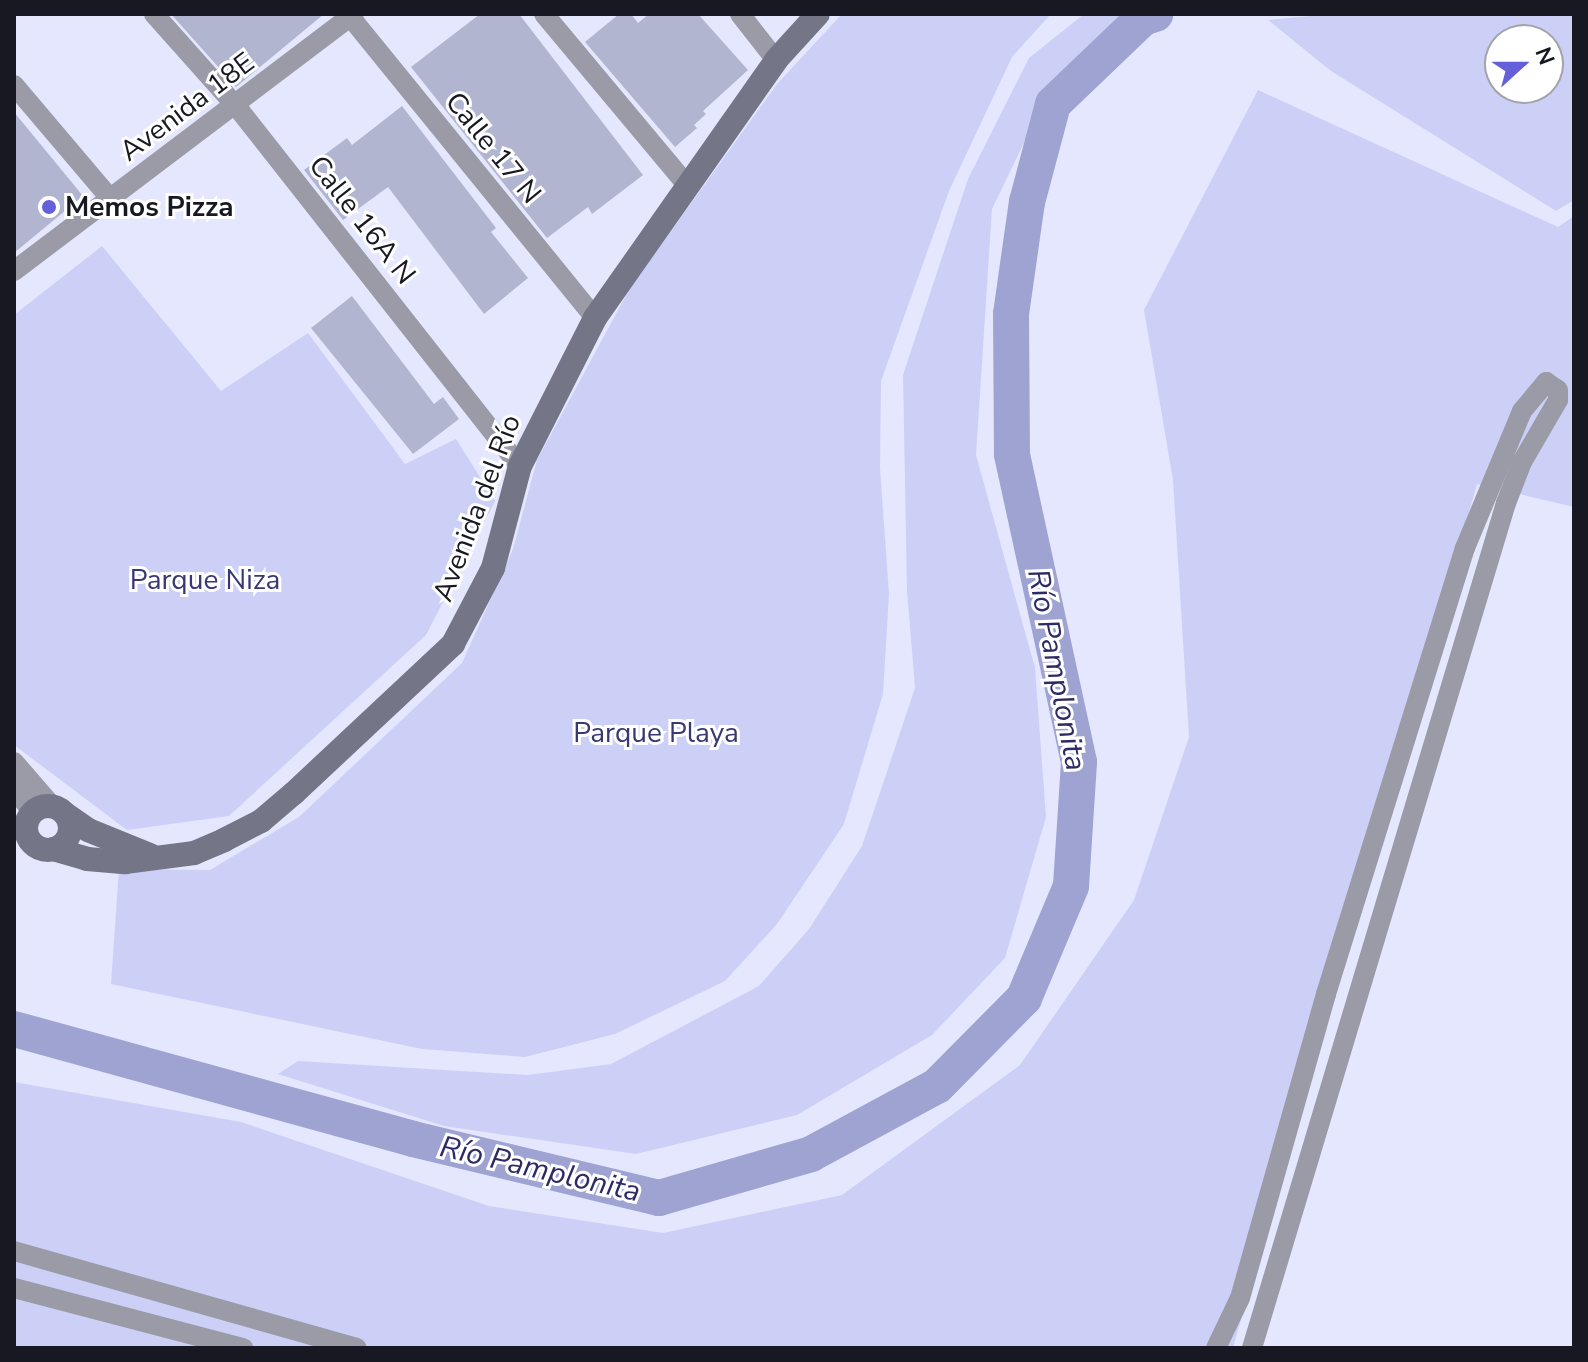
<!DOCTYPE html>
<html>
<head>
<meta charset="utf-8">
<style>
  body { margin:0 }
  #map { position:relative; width:1588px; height:1362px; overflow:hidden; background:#e5e7fe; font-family:"Nunito Sans",sans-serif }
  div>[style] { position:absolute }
  .green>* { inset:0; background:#ccd0f7 }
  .river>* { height:36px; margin:-18px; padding:0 18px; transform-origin:18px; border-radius:18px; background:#9ea3d2 }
  .building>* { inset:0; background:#b2b5d0 }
  .street>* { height:20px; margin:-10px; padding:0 10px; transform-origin:10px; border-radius:10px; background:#9a9ba7 }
  .secondary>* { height:24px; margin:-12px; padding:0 12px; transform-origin:12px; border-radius:12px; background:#747687 }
  .secondary>.ring { margin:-12px; padding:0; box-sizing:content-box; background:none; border:24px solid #747687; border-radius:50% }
  .dots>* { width:22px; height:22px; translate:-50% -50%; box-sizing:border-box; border:4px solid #fff; border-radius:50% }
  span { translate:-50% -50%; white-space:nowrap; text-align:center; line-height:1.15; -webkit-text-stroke:6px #fff; paint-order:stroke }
  .street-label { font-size:28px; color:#171821 }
  .poi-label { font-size:28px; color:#171821; font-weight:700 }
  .left { translate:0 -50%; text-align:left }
  .park-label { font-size:28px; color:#383873 }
  .water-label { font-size:30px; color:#2d2b65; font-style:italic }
  .frame { position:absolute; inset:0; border:16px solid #171821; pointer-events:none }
  .north { position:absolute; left:1484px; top:24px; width:80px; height:80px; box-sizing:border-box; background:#fff; border:2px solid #a2a3a6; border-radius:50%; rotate:69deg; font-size:22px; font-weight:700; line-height:32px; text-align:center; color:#171821 }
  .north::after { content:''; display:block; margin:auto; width:28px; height:36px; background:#6560d9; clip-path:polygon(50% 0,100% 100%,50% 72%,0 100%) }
</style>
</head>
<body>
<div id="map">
  <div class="green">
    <i style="clip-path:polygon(842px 14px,1051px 14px,1012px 57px,949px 191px,881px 381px,880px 468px,889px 594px,883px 694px,844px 824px,777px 924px,725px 981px,615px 1034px,525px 1057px,422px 1049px,111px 984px,119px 869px,210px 870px,299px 817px,462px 663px,513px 549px,537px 460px,630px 288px,777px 84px)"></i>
    <i style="clip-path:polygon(1084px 14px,1136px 14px,1046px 97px,992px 209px,976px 455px,1035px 668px,1046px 817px,1005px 958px,932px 1035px,797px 1115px,636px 1154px,444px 1126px,278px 1074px,298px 1061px,528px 1075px,611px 1064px,759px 986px,809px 929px,862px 846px,915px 688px,907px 590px,903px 375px,968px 179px,1029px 58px)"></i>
    <i style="clip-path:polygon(evenodd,1332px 14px,1574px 14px,1574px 200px,1556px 211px,1331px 71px,1268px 20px,1332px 14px,1548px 40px,1548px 88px,1500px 88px,1500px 40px,1548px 40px)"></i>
    <i style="clip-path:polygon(1258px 90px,1558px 227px,1574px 216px,1574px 507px,1477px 484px,1233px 1348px,14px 1348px,14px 1082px,241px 1122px,489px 1206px,663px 1233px,842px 1195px,1020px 1065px,1134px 900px,1189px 737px,1173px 480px,1144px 310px)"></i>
    <i style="clip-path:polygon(102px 246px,221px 391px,308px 333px,405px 464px,456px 439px,495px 501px,426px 635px,229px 816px,127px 830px,14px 745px,14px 315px)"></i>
  </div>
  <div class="river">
    <i style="left:14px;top:1029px;width:414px;rotate:15.4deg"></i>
    <i style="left:413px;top:1139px;width:253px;rotate:13.5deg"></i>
    <i style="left:659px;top:1198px;width:158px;rotate:-16.1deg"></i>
    <i style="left:811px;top:1154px;width:143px;rotate:-28.4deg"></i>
    <i style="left:937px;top:1086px;width:124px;rotate:-45.3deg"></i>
    <i style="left:1024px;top:998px;width:121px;rotate:-67.2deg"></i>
    <i style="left:1071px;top:886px;width:124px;rotate:-86.3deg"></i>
    <i style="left:1079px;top:762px;width:315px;rotate:-102.3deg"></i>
    <i style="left:1012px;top:454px;width:140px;rotate:-90.4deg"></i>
    <i style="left:1011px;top:314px;width:113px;rotate:-81.9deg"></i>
    <i style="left:1027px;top:202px;width:101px;rotate:-75.1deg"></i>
    <i style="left:1053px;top:104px;width:124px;rotate:-43.7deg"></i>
    <i style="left:1143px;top:18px;width:13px;rotate:-18deg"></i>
  </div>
  <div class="building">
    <i style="clip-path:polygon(171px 14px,324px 14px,236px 87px)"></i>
    <i style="clip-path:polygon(480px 14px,519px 14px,643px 175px,592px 214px,588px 207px,547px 238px,411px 67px)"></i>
    <i style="clip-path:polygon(619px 14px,631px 14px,638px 23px,649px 14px,698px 14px,748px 70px,703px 111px,706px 114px,694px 125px,697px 128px,675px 147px,585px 42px)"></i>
    <i style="clip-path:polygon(402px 106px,496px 228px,491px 232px,528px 278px,484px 314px,388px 187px,343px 220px,304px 170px,347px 138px,352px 145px)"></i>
    <i style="clip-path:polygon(14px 112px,83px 196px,14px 253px)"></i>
    <i style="clip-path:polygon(352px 296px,434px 404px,443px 397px,459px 419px,413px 454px,311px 328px)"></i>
  </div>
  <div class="street">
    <i style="left:154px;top:14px;width:125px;rotate:48.3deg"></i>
    <i style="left:237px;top:107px;width:457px;rotate:51.8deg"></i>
    <i style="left:348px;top:14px;width:392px;rotate:50.9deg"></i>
    <i style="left:544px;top:14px;width:222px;rotate:50.1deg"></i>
    <i style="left:740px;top:14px;width:58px;rotate:52deg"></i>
    <i style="left:14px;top:85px;width:148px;rotate:49.7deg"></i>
    <i style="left:14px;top:271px;width:426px;rotate:-37.1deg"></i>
    <i style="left:14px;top:762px;width:58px;rotate:49.2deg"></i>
    <i style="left:14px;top:789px;width:28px;rotate:51deg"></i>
    <i style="left:14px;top:1251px;width:356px;rotate:15.8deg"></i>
    <i style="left:14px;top:1288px;width:237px;rotate:14.7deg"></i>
    <i style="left:1216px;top:1348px;width:55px;rotate:-64.4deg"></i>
    <i style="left:1240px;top:1298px;width:316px;rotate:-74.2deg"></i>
    <i style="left:1326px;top:994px;width:467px;rotate:-72.7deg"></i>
    <i style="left:1465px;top:548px;width:148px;rotate:-67.4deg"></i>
    <i style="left:1522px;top:411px;width:38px;rotate:-50deg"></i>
    <i style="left:1546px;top:382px;width:14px;rotate:34deg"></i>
    <i style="left:1558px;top:390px;width:10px;rotate:90deg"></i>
    <i style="left:1558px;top:400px;width:72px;rotate:120.1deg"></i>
    <i style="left:1522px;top:462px;width:44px;rotate:111.3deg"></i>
    <i style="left:1506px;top:503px;width:882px;rotate:106.73deg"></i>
  </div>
  <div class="secondary">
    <i class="ring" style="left:26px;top:806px;width:20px;height:20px"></i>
    <i style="left:64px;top:813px;width:29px;rotate:35deg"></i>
    <i style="left:88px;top:830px;width:67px;rotate:22deg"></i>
    <i style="left:53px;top:849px;width:35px;rotate:16deg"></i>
    <i style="left:87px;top:859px;width:38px;rotate:5deg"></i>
    <i style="left:125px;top:862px;width:70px;rotate:-7.4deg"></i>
    <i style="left:194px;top:853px;width:33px;rotate:-23deg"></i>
    <i style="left:224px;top:840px;width:42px;rotate:-27.2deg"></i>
    <i style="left:261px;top:821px;width:43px;rotate:-40.3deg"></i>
    <i style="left:294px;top:793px;width:218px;rotate:-43.1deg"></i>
    <i style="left:453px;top:644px;width:86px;rotate:-62.2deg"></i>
    <i style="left:493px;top:568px;width:106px;rotate:-75.2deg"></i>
    <i style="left:520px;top:466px;width:166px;rotate:-63.1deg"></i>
    <i style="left:595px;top:318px;width:315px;rotate:-54.9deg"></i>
    <i style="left:776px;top:60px;width:62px;rotate:-47.6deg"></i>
  </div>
  <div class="dots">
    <i style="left:49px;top:207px;background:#6560d9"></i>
  </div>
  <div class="street-label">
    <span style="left:187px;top:107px;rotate:-37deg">Avenida 18E</span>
    <span style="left:493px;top:148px;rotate:51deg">Calle 17 N</span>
    <span style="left:362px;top:220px;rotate:52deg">Calle 16A N</span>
    <span style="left:477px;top:508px;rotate:-69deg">Avenida del Río</span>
  </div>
  <div class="poi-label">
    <span class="left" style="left:65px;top:207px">Memos Pizza</span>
  </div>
  <div class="park-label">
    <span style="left:205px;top:580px">Parque Niza</span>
    <span style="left:656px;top:733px">Parque Playa</span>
  </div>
  <div class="water-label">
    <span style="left:1056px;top:670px;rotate:79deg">Río Pamplonita</span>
    <span style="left:540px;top:1170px;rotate:13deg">Río Pamplonita</span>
  </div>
  <div class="frame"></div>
  <div class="north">N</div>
</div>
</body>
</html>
